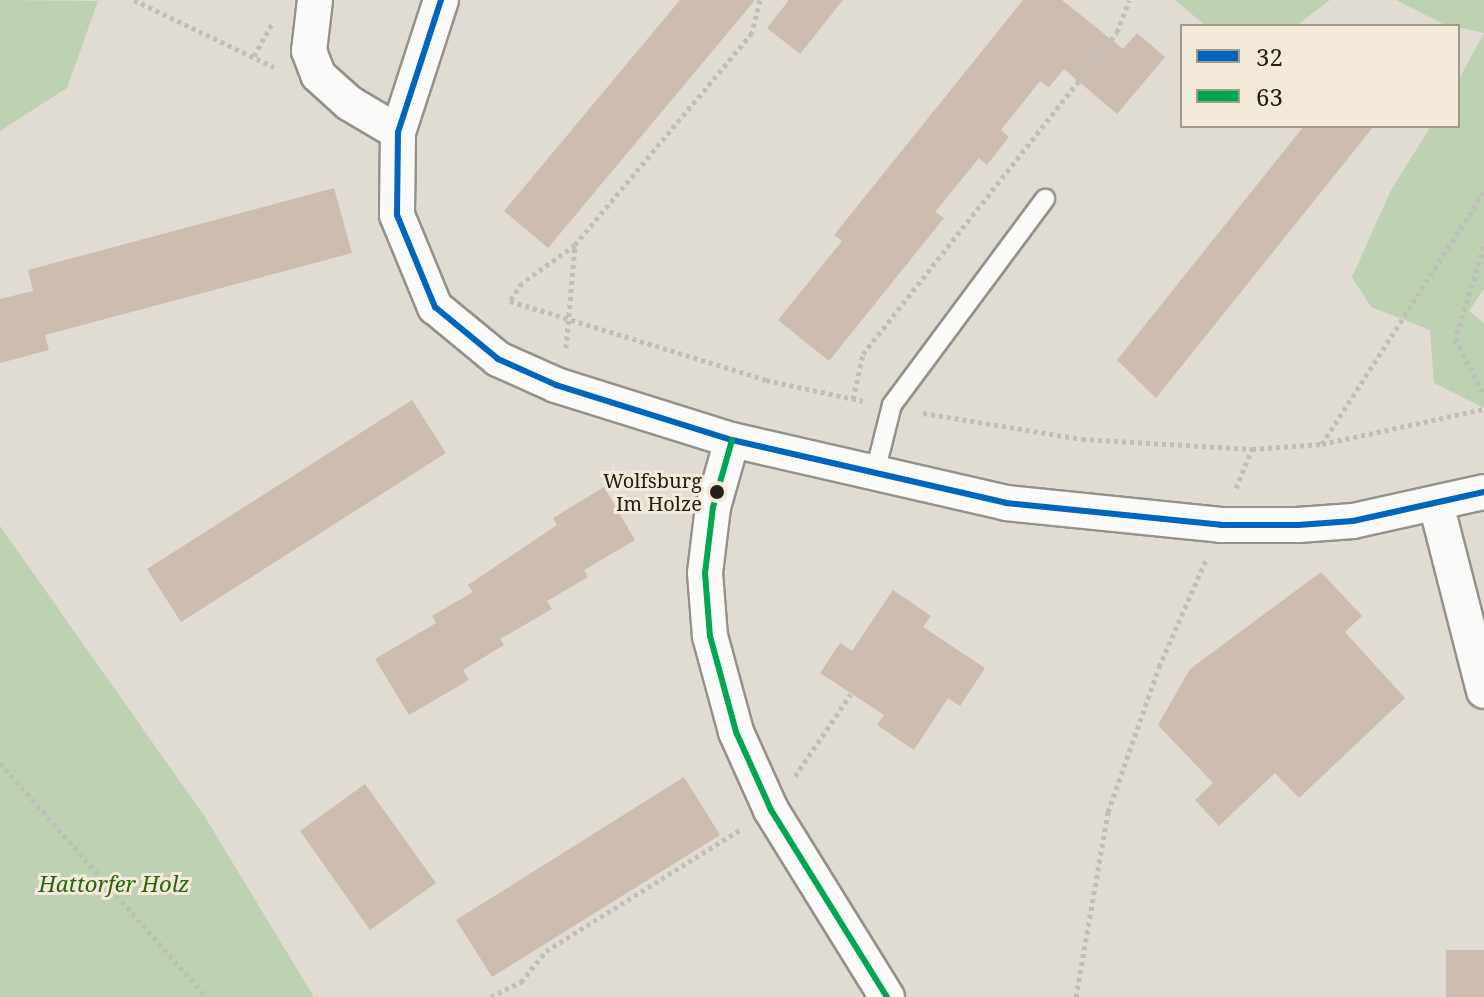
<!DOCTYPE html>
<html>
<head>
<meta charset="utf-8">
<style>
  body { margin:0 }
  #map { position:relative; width:1484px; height:997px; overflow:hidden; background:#e0dcd3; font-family:"Noto Serif",serif }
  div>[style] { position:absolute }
  .green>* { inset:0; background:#bed1b2 }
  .building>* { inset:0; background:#ccbdb0 }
  .path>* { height:5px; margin-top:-2.5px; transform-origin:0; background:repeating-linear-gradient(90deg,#bfbebb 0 4px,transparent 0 8px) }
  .roads { filter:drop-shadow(2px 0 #95918b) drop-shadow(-2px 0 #95918b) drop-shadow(0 2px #95918b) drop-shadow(0 -2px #95918b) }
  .service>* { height:18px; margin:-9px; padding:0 9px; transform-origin:9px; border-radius:9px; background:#fafaf8 }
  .minor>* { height:34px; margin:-17px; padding:0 17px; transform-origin:17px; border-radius:17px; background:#fafaf8 }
  .bus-1>* { height:6px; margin:-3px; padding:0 3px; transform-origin:3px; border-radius:3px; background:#0065bd }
  .bus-2>* { height:6px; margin:-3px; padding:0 3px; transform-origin:3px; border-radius:3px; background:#00a651 }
  .dots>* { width:22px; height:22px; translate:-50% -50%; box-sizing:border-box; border:4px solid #f4eada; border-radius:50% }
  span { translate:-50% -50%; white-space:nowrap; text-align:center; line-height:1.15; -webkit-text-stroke:6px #f4eada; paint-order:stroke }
  .bus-label { font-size:20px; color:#23201a }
  .right { translate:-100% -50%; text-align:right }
  .park-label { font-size:22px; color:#28660f; font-style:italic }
  .legend { position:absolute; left:1180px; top:24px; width:280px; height:104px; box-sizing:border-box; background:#f4eada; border:2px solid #a0998d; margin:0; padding:10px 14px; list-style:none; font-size:24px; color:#23201a }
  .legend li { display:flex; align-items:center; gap:16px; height:40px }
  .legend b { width:40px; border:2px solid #a0998d }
</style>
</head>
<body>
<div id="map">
  <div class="green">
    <i style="clip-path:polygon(0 0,98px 1px,67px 88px,0 131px)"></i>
    <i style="clip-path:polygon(1175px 0,1330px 0,1296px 26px,1206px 26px)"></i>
    <i style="clip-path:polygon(1396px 0,1484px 0,1484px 289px,1469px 311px,1484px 323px,1484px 408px,1434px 383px,1430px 330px,1371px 307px,1352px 277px,1391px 190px,1431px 126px,1458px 126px,1458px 81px,1484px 33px,1443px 24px)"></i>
    <i style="clip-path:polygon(0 526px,205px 817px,314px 997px,0 997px)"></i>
  </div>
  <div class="building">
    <i style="clip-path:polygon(680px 0,755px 0,548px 248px,504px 211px)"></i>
    <i style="clip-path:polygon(789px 0,843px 0,800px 54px,767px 28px)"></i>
    <i style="clip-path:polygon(1023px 0,1062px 0,1123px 49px,1137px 33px,1165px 57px,1117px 114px,1064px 69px,1049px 87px,1040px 81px,1001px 130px,1009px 137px,987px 165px,979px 158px,935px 212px,944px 218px,829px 361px,778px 320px,842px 241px,834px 235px)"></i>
    <i style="clip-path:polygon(1304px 126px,1374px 126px,1156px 398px,1117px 360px)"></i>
    <i style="clip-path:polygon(334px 188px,352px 253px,45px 335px,49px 350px,0 363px,0 299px,33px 291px,28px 270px)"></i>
    <i style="clip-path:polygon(412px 400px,446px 453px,181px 622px,147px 569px)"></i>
    <i style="clip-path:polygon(604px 487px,635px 540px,584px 570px,588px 577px,547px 601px,552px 609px,500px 639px,504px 645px,463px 670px,469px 680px,409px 715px,375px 659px,436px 623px,432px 616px,473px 592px,468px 585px,557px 525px,553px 518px)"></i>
    <i style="clip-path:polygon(1321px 572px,1362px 616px,1345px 632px,1405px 698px,1299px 798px,1275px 773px,1219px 826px,1195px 800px,1213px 783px,1158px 725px,1190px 669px)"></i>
    <i style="clip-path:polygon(893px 590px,931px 616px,923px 627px,985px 668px,960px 706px,948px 698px,914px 750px,877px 725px,884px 715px,820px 673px,840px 643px,852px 651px)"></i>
    <i style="clip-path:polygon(684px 777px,720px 835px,492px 977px,456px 920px)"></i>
    <i style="clip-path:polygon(365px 784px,436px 883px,370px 930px,300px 831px)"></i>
    <i style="clip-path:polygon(1446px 950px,1484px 950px,1484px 997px,1446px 997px)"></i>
  </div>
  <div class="path">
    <i style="left:134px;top:0;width:155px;rotate:25.6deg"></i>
    <i style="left:760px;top:0;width:34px;rotate:104deg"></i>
    <i style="left:752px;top:33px;width:276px;rotate:129.9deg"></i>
    <i style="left:575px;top:245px;width:65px;rotate:144.4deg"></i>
    <i style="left:522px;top:283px;width:22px;rotate:124deg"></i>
    <i style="left:510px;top:301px;width:268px;rotate:17.1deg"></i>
    <i style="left:766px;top:380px;width:99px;rotate:12.2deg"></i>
    <i style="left:254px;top:56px;width:39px;rotate:-61deg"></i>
    <i style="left:1484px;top:246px;width:97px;rotate:107.3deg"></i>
    <i style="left:1455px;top:339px;width:62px;rotate:62.2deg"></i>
    <i style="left:566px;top:348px;width:102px;rotate:-85deg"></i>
    <i style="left:853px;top:399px;width:46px;rotate:-77.5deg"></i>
    <i style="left:863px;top:354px;width:410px;rotate:-51.7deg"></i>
    <i style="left:1117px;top:32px;width:34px;rotate:-69deg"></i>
    <i style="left:923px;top:413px;width:161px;rotate:9.3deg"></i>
    <i style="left:1082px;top:439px;width:170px;rotate:3.4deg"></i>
    <i style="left:1252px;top:449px;width:70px;rotate:-4.1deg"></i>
    <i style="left:1322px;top:444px;width:166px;rotate:-12.2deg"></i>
    <i style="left:1322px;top:444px;width:300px;rotate:-57.3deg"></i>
    <i style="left:1236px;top:488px;width:42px;rotate:-67.7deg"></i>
    <i style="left:0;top:763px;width:312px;rotate:48.6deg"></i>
    <i style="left:795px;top:776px;width:99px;rotate:-55.7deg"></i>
    <i style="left:491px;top:997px;width:34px;rotate:-27deg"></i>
    <i style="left:521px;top:982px;width:40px;rotate:-51deg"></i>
    <i style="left:546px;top:951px;width:229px;rotate:-32deg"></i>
    <i style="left:1076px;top:997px;width:188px;rotate:-80.2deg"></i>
    <i style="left:1108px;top:812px;width:154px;rotate:-70.6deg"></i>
    <i style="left:1159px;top:667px;width:117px;rotate:-66.3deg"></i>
  </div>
  <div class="roads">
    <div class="service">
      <i style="left:875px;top:472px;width:69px;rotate:-75.8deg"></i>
      <i style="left:892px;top:405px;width:257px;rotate:-53.4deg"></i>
    </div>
    <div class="minor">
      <i style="left:315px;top:0;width:51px;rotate:96.7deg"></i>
      <i style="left:309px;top:51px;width:26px;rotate:69deg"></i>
      <i style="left:318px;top:75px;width:42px;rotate:42.1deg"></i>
      <i style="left:349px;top:103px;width:57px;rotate:30.6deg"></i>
      <i style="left:441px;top:0;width:139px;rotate:108deg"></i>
      <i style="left:398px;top:132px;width:83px;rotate:90.7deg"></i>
      <i style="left:397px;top:215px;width:100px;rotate:67.6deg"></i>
      <i style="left:435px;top:307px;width:82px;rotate:39.5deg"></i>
      <i style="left:498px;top:359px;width:64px;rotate:24.1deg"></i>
      <i style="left:556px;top:385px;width:184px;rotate:17.4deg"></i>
      <i style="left:732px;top:440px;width:281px;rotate:12.9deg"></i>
      <i style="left:1006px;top:503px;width:216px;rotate:5.8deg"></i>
      <i style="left:1221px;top:525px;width:77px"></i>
      <i style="left:1298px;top:525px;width:55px;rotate:-4.2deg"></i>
      <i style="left:1353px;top:521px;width:134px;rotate:-12.5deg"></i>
      <i style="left:732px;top:440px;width:70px;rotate:105.8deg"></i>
      <i style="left:713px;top:507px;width:66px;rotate:96.9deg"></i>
      <i style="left:705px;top:573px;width:63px;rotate:85.5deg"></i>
      <i style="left:710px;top:636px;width:99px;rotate:74.8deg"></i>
      <i style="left:736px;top:732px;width:85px;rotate:65.8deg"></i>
      <i style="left:771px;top:810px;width:220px;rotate:58.2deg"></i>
      <i style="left:1436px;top:504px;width:193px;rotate:75.6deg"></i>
    </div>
  </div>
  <div class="bus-1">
    <i style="left:441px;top:0;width:139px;rotate:108deg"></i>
    <i style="left:398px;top:132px;width:83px;rotate:90.7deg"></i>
    <i style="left:397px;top:215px;width:100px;rotate:67.6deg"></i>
    <i style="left:435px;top:307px;width:82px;rotate:39.5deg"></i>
    <i style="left:498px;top:359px;width:64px;rotate:24.1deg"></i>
    <i style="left:556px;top:385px;width:184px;rotate:17.4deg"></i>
    <i style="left:732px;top:440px;width:281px;rotate:12.9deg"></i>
    <i style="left:1006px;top:503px;width:216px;rotate:5.8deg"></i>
    <i style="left:1221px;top:525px;width:77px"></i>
    <i style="left:1298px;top:525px;width:55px;rotate:-4.2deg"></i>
    <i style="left:1353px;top:521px;width:134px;rotate:-12.5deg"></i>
  </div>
  <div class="bus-2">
    <i style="left:732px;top:440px;width:70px;rotate:105.8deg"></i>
    <i style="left:713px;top:507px;width:66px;rotate:96.9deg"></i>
    <i style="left:705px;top:573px;width:63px;rotate:85.5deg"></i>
    <i style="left:710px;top:636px;width:99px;rotate:74.8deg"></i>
    <i style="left:736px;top:732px;width:85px;rotate:65.8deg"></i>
    <i style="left:771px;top:810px;width:220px;rotate:58.2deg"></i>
  </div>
  <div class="dots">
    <i style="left:717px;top:492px;background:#23201a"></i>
  </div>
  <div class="bus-label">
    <span class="right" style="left:702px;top:492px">Wolfsburg<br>Im Holze</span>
  </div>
  <div class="park-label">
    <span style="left:114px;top:884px">Hattorfer Holz</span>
  </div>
  <ul class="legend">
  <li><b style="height:10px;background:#0065bd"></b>32</li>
  <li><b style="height:10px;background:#00a651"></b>63</li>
  </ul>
</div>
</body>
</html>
